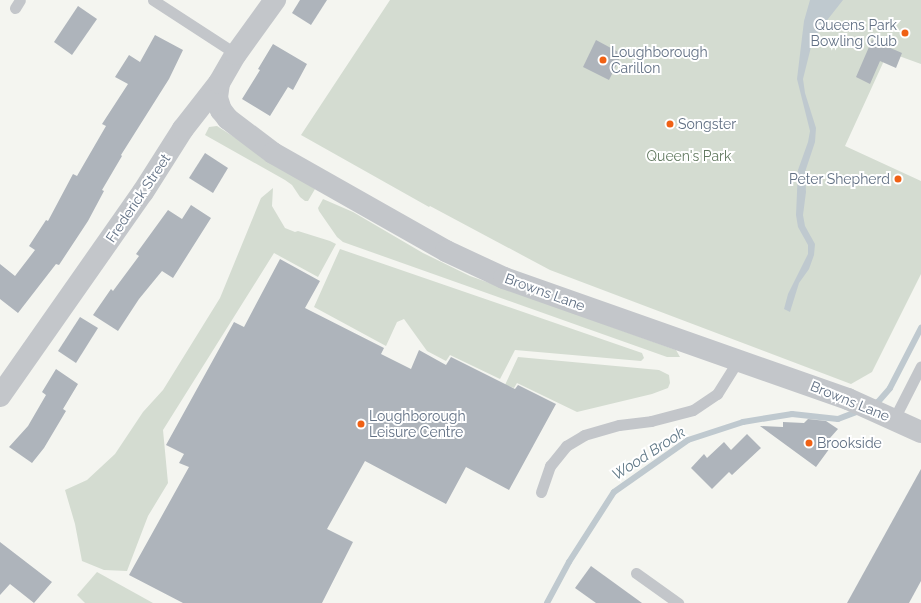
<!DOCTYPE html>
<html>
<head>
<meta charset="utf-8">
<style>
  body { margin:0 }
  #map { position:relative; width:921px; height:603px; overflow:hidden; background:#f4f5f0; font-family:Raleway,sans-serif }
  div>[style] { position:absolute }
  .green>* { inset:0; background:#d4dcd1 }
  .water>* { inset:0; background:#bfc9cf }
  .stream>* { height:6px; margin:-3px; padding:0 3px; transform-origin:3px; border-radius:3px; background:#bfc9cf }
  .building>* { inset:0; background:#aeb4bb }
  .lane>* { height:11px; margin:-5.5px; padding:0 5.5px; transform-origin:5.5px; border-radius:5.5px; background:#c3c6ca }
  .street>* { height:22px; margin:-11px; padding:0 11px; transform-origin:11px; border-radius:11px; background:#c3c6ca }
  .dots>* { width:11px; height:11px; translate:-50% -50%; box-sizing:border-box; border:2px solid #fff; border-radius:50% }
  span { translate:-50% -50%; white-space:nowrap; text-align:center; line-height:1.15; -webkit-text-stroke:4px #fff; paint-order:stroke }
  .poi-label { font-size:14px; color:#617084 }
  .right { translate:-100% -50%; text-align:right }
  .left { translate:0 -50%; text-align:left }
  .park-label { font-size:14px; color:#637a61 }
  .street-label { font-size:14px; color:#617084 }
  .water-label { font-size:15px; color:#627a88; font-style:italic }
</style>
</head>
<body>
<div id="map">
  <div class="green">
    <i style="clip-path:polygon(390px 0,921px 0,921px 64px,888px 52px,845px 146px,921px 181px,921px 274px,872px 372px,851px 384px,550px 270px,430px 206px,429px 207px,301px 135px)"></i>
    <i style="clip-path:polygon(217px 126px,315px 189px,308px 201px,305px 201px,300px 197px,292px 185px,285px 180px,205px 135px,209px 127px)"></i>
    <i style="clip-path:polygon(273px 188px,272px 206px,285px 228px,295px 232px,298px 231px,330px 241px,336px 244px,318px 277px,274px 253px,163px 430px,168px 483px,148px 516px,127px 571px,104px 570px,82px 561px,75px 524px,65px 490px,87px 480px,115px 454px,143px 412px,163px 390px,220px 298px,261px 198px)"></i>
    <i style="clip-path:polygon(323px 199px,353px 212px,423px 253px,470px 276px,676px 350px,680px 357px,667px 357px,343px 242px,337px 237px,319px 211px,318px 208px)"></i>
    <i style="clip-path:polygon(340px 249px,642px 353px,644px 358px,641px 361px,515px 350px,500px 379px,450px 355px,446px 361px,427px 351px,404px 319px,397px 322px,386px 346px,314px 307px)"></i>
    <i style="clip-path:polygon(518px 357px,659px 370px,669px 375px,670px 383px,668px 388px,652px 394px,577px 412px,517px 383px,514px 388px,505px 385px)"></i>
    <i style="clip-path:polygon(97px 572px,153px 603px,85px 603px,77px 595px)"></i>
  </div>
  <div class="water">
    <i style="clip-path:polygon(810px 0,843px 0,821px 28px,812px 43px,803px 79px,805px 93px,816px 128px,815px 142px,805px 172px,806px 192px,803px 215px,805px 226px,815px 244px,814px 255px,809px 269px,799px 283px,790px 312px,784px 309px,788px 294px,808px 254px,808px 245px,798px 227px,796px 215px,798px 170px,808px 142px,810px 131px,797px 79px,804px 21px)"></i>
  </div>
  <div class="stream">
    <i style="left:873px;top:404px;width:5px;rotate:-22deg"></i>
    <i style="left:878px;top:402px;width:18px;rotate:-49deg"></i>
    <i style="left:890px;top:388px;width:68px;rotate:-62.7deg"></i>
    <i style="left:547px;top:603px;width:47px;rotate:-61.8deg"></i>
    <i style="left:569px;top:562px;width:83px;rotate:-57.3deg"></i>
    <i style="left:614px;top:492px;width:90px;rotate:-35.1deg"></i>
    <i style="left:688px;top:440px;width:58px;rotate:-18.1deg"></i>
    <i style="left:743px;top:422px;width:50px;rotate:-9.3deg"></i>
    <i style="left:792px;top:414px;width:46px;rotate:6.2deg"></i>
    <i style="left:838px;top:419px;width:22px;rotate:-21deg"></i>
  </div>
  <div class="building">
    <i style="clip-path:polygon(300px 0,327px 0,311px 25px,292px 13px)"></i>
    <i style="clip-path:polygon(78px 6px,97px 19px,72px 55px,54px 42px)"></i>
    <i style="clip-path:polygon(155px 35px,183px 50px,169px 79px,121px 155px,122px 156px,102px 190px,104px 191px,88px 221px,59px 265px,56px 264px,18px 313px,0 299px,0 264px,15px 276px,35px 250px,29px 246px,46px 220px,48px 221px,73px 174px,77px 176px,106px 126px,102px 124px,128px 84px,115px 77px,129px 55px,140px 62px)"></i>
    <i style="clip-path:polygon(596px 40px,622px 54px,609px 80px,583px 67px)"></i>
    <i style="clip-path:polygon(872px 40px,902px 53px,896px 68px,880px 61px,870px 84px,856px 77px)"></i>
    <i style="clip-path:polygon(273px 44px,307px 64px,293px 90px,288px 87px,270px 116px,242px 99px,260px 70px,258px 69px)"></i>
    <i style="clip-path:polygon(205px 153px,228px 168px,213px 193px,189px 178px)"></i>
    <i style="clip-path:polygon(191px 205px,211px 218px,173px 278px,162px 271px,139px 299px,118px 331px,93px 315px,111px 289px,113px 291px,139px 256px,136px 254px,168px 210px,182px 219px)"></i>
    <i style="clip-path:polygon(280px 259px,320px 281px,305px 308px,384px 348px,381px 354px,411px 369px,419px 350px,446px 365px,451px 357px,515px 389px,518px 385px,556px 404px,509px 490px,466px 467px,446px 504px,365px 461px,327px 529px,353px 542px,322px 603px,183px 603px,129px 575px,189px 467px,179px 463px,184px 454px,166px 445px,234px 322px,244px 327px)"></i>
    <i style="clip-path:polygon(80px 317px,98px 328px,76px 363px,58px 351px)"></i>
    <i style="clip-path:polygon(56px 369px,78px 384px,63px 409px,66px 411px,44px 448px,32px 463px,9px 447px,28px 426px,46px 395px,42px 392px)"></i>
    <i style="clip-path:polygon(808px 419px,826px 421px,838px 429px,830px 438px,835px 441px,816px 467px,760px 426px,783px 427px,783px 422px,804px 423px)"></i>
    <i style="clip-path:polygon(747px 434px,761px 448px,732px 475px,729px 472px,712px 489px,691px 468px,704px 454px,707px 458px,724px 442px,731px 450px)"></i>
    <i style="clip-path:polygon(921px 469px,921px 581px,909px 603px,847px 603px)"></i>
    <i style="clip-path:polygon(0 542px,52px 582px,34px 603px,10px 584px,0 595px)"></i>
    <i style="clip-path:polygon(591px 566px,642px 603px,596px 603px,575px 588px)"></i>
  </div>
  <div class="lane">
    <i style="left:153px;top:0;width:99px;rotate:33deg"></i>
    <i style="left:15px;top:8px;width:9px;rotate:-58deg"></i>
    <i style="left:894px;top:419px;width:59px;rotate:-63deg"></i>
    <i style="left:541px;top:492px;width:28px;rotate:-71deg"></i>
    <i style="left:550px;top:466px;width:26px;rotate:-51deg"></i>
    <i style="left:566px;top:446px;width:21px;rotate:-31deg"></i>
    <i style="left:584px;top:435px;width:36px;rotate:-16deg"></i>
    <i style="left:619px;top:425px;width:32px;rotate:-7deg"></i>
    <i style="left:651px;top:421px;width:43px;rotate:-14.7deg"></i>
    <i style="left:693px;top:410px;width:29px;rotate:-34deg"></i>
    <i style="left:717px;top:394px;width:40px;rotate:-58deg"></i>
    <i style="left:636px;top:573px;width:52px;rotate:35.5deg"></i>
  </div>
  <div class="street">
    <i style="left:219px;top:83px;width:15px;rotate:98deg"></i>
    <i style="left:217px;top:98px;width:13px;rotate:72deg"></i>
    <i style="left:221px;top:110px;width:11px;rotate:52deg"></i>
    <i style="left:228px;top:119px;width:56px;rotate:37.1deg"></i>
    <i style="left:273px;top:153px;width:199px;rotate:29.5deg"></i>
    <i style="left:446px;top:251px;width:64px;rotate:25deg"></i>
    <i style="left:504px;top:278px;width:365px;rotate:19.4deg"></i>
    <i style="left:848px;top:399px;width:80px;rotate:24.3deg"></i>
    <i style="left:0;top:396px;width:249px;rotate:-55deg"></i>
    <i style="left:143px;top:192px;width:75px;rotate:-57.6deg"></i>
    <i style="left:183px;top:129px;width:58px;rotate:-52deg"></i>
    <i style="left:219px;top:83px;width:34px;rotate:-60deg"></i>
    <i style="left:236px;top:54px;width:67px;rotate:-54.2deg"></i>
  </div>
  <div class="dots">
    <i style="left:905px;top:33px;background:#f06115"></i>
    <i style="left:603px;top:60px;background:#f06115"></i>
    <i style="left:670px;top:124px;background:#f06115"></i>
    <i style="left:898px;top:179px;background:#f06115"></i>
    <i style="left:361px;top:424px;background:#f06115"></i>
    <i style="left:809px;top:443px;background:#f06115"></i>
  </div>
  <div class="poi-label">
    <span class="right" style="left:897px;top:33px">Queens Park<br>Bowling Club</span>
    <span class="left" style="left:611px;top:60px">Loughborough<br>Carillon</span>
    <span class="left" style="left:678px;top:124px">Songster</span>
    <span class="right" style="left:890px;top:179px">Peter Shepherd</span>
    <span class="left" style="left:369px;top:424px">Loughborough<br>Leisure Centre</span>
    <span class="left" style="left:817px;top:443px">Brookside</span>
  </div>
  <div class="park-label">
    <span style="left:689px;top:156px">Queen's Park</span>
  </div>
  <div class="street-label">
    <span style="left:138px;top:198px;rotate:-56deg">Frederick Street</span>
    <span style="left:545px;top:292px;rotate:20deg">Browns Lane</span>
    <span style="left:850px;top:401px;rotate:22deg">Browns Lane</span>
  </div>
  <div class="water-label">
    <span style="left:649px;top:454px;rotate:-33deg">Wood Brook</span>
  </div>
</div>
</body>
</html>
